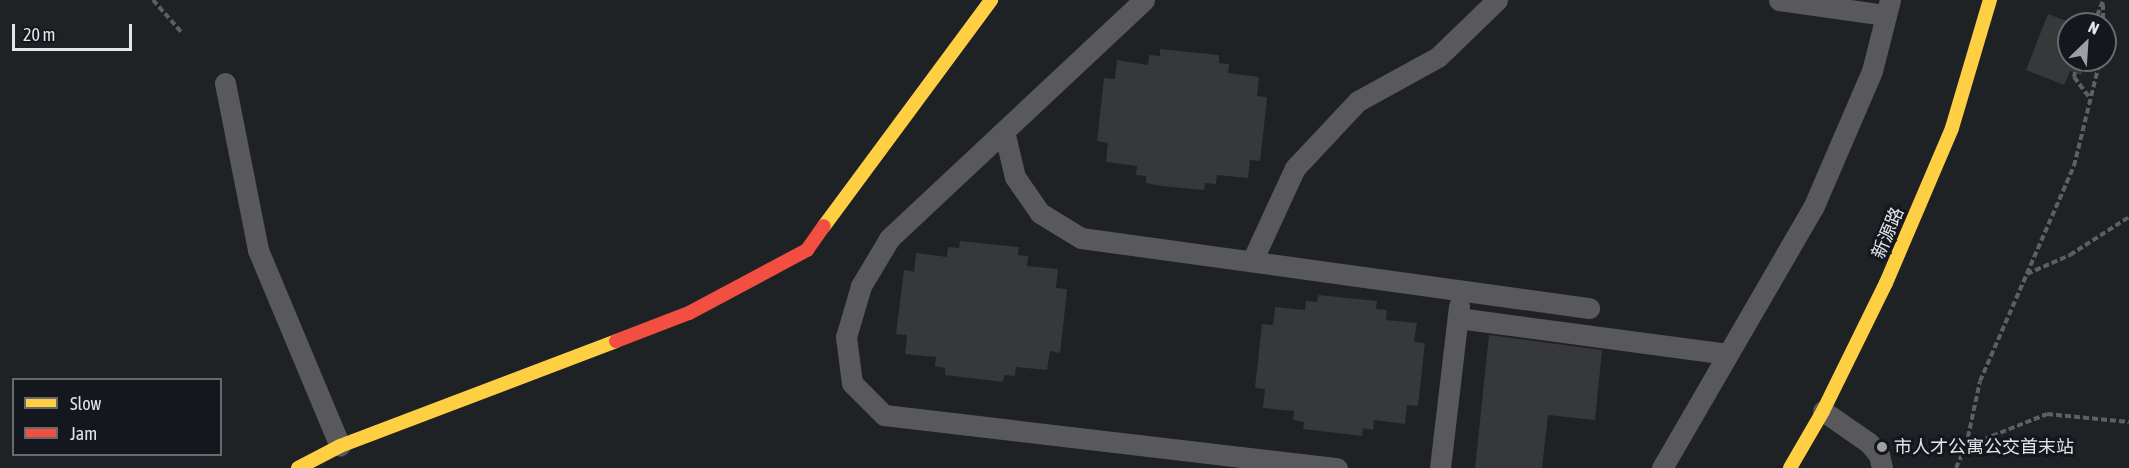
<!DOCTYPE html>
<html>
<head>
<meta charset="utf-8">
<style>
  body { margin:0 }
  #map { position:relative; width:2129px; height:468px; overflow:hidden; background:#1f2225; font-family:"Asap Condensed","Noto Sans SC",sans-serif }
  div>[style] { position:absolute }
  .building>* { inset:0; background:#36383a }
  .path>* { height:4px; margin-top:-2px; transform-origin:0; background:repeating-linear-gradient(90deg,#5e5f60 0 6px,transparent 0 9px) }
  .lane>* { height:21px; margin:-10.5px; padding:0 10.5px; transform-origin:10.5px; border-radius:10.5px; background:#59595b }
  .slow>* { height:14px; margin:-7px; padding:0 7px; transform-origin:7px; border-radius:7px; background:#ffcf43 }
  .jam>* { height:14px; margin:-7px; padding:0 7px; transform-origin:7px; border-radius:7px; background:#f24e42 }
  .dots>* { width:16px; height:16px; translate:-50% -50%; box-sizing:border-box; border:3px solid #14181e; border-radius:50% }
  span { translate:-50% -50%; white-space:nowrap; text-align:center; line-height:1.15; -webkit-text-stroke:6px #14181e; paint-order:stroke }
  .street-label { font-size:18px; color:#e2e5e9 }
  .poi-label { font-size:18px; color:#e2e5e9 }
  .left { translate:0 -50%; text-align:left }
  .legend { position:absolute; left:12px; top:378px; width:210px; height:78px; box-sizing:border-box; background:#14181e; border:2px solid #666a6f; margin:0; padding:8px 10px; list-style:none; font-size:18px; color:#e2e5e9 }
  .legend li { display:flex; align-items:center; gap:12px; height:30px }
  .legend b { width:30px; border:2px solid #666a6f }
  .north { position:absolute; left:2057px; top:12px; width:60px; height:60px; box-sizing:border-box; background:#14181e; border:2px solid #666a6f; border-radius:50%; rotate:25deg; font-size:16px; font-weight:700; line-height:24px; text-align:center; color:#e2e5e9 }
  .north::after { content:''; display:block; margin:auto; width:21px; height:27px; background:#9ea1a4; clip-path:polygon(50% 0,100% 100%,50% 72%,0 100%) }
  .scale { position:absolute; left:12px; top:24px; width:120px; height:27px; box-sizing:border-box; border:3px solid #e2e5e9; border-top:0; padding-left:8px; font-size:18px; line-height:21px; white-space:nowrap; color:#e2e5e9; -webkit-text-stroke:4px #14181e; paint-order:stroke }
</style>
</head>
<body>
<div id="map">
  <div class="building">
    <i style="clip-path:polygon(2048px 14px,2074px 24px,2069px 24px,2069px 60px,2087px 60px,2081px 75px,2070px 71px,2064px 85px,2026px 70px)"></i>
    <i style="clip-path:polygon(1160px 49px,1219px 55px,1219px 63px,1229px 64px,1228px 73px,1259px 77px,1257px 96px,1267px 97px,1264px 126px,1260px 161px,1250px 160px,1248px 178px,1217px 175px,1216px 184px,1205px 183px,1204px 190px,1162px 186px,1146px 183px,1146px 176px,1136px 175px,1137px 166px,1106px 162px,1108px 143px,1097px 141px,1104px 78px,1115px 79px,1117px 60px,1148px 65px,1149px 55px,1160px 56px)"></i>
    <i style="clip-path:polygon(960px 241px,1019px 247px,1018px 255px,1028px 256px,1027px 266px,1058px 269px,1056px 288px,1067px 289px,1064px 318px,1060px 353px,1050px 351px,1047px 370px,1016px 367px,1015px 376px,1004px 375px,1003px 382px,945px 375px,945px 368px,935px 366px,936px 357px,905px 354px,907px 335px,896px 334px,904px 270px,914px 272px,916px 253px,947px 257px,948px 247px,959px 248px)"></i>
    <i style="clip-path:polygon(1318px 295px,1377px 301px,1376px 309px,1387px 310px,1386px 320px,1417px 323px,1414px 342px,1425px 343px,1418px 406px,1407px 405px,1405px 424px,1374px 420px,1373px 430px,1363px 428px,1362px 436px,1303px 429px,1304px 422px,1293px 420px,1294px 411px,1263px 408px,1265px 389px,1255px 388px,1262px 324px,1273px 325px,1275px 307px,1305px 310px,1306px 301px,1317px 302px)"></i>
    <i style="clip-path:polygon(1489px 335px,1602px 350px,1595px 420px,1548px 415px,1542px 468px,1475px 468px)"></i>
  </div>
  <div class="path">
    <i style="left:153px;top:0;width:45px;rotate:48.6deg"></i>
    <i style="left:2103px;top:4px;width:20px;rotate:90deg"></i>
    <i style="left:2094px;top:24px;width:25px;rotate:-69deg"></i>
    <i style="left:2075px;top:72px;width:5px;rotate:101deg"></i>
    <i style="left:2074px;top:77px;width:26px;rotate:53deg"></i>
    <i style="left:2027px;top:274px;width:47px;rotate:-23.8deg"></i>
    <i style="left:2070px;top:255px;width:70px;rotate:-32.8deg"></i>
    <i style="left:1967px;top:446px;width:86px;rotate:-21.8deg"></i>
    <i style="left:2047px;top:414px;width:82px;rotate:5.6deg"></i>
    <i style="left:1956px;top:468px;width:24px;rotate:-66deg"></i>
    <i style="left:1966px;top:446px;width:66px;rotate:-77.8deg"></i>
    <i style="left:1980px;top:381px;width:235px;rotate:-66.4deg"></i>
    <i style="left:2074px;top:166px;width:109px;rotate:-76.2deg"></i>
  </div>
  <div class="lane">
    <i style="left:1144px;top:0;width:349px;rotate:136.9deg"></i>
    <i style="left:889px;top:239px;width:55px;rotate:120.8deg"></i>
    <i style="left:861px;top:286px;width:53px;rotate:106.4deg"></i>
    <i style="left:846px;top:337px;width:46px;rotate:82.6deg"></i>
    <i style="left:852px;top:383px;width:45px;rotate:45deg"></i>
    <i style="left:884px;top:415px;width:456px;rotate:6.7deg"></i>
    <i style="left:1779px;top:0;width:108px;rotate:8deg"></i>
    <i style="left:225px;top:83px;width:170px;rotate:78.8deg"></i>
    <i style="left:258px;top:250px;width:212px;rotate:67.3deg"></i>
    <i style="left:1004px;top:131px;width:47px;rotate:76.6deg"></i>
    <i style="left:1015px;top:177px;width:44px;rotate:55.2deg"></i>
    <i style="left:1040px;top:213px;width:48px;rotate:31.4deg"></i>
    <i style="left:1081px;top:238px;width:513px;rotate:7.85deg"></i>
    <i style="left:1252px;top:261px;width:102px;rotate:-65.2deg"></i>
    <i style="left:1295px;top:168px;width:92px;rotate:-46.8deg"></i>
    <i style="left:1358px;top:101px;width:91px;rotate:-28.8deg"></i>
    <i style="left:1438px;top:57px;width:82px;rotate:-44deg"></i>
    <i style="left:1458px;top:318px;width:272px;rotate:7.6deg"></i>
    <i style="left:1823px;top:411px;width:56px;rotate:34.8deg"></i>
    <i style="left:1869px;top:443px;width:16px;rotate:50deg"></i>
    <i style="left:1879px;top:455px;width:13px;rotate:77deg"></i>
    <i style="left:1440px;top:468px;width:163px;rotate:-83.3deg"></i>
    <i style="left:1662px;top:468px;width:301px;rotate:-59.9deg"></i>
    <i style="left:1813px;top:208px;width:149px;rotate:-66.7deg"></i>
    <i style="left:1872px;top:71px;width:73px;rotate:-75.8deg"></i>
  </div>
  <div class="slow">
    <i style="left:824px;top:226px;width:281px;rotate:-53.5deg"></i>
    <i style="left:298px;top:468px;width:47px;rotate:-27.6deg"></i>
    <i style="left:340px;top:446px;width:295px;rotate:-20.8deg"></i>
    <i style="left:1790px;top:468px;width:66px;rotate:-59.9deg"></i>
    <i style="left:1823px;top:411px;width:143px;rotate:-63.8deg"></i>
    <i style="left:1886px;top:283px;width:168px;rotate:-66.9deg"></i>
    <i style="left:1952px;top:128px;width:134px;rotate:-73.5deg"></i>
  </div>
  <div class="jam">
    <i style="left:616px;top:341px;width:78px;rotate:-21deg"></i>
    <i style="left:689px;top:313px;width:134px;rotate:-28.1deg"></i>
    <i style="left:807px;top:250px;width:29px;rotate:-55deg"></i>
  </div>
  <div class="dots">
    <i style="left:1882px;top:447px;background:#9ea1a4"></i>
  </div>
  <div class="street-label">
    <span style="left:1888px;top:233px;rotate:-67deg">新源路</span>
  </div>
  <div class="poi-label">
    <span class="left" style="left:1894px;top:447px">市人才公寓公交首末站</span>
  </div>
  <ul class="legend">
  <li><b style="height:8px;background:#ffcf43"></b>Slow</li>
  <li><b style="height:8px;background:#f24e42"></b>Jam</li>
  </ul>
  <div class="north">N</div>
  <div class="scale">20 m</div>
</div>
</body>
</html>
